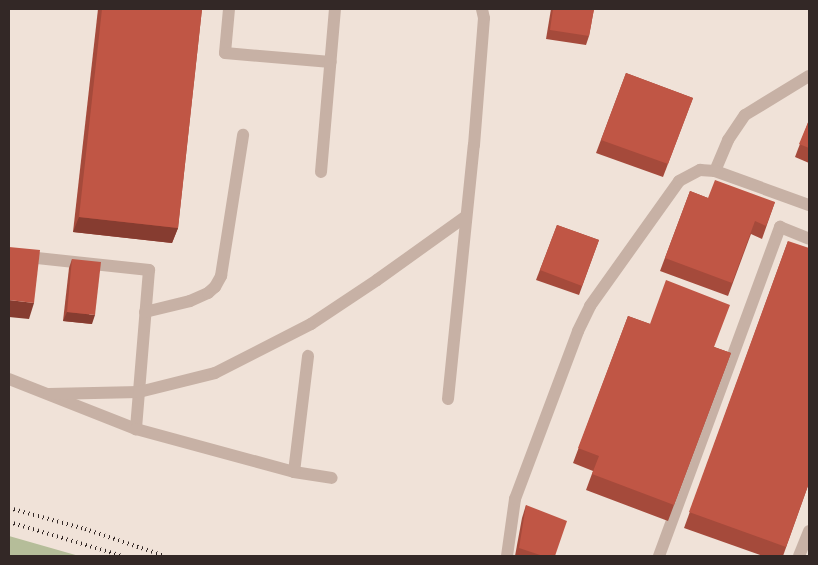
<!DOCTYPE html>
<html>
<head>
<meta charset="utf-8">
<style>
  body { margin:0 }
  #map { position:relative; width:818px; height:565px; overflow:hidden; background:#f0e2d8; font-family:"Exo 2",sans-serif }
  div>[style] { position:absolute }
  .green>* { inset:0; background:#b5bd99 }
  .lane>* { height:12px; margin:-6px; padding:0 6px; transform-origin:6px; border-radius:6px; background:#c7b1a5 }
  .rail>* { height:4px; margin-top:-2px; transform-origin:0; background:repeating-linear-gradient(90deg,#332826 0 1px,transparent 0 5px) }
  .wall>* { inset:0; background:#a54a3b }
  .shaded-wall>* { inset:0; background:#863c30 }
  .building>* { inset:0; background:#c05645 }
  span { translate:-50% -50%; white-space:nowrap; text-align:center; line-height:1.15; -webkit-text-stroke:4px #f8ece4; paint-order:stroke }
  .frame { position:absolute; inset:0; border:10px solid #332826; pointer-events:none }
</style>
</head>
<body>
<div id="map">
  <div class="green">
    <i style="clip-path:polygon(9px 536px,79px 556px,81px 556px,9px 556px)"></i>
  </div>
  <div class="lane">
    <i style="left:229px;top:9px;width:44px;rotate:95.2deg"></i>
    <i style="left:225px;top:53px;width:106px;rotate:4.9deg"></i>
    <i style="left:715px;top:171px;width:34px;rotate:-67deg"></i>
    <i style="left:728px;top:140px;width:30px;rotate:-56deg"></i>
    <i style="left:745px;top:115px;width:75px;rotate:-31.4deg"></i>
    <i style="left:321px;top:172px;width:164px;rotate:-85.1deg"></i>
    <i style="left:9px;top:255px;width:141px;rotate:6.1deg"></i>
    <i style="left:149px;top:270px;width:160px;rotate:94.7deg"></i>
    <i style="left:145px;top:312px;width:46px;rotate:-13.7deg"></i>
    <i style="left:190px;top:301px;width:20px;rotate:-24deg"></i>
    <i style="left:208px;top:293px;width:9px;rotate:-41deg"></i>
    <i style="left:215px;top:287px;width:13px;rotate:-61deg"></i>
    <i style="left:221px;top:276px;width:143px;rotate:-81.1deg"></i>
    <i style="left:9px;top:379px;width:136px;rotate:21.5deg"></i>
    <i style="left:136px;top:429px;width:164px;rotate:15.2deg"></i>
    <i style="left:294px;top:472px;width:38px;rotate:9deg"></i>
    <i style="left:49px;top:394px;width:90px;rotate:-1.3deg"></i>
    <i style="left:139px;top:392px;width:78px;rotate:-14deg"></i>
    <i style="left:215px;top:373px;width:108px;rotate:-27deg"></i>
    <i style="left:311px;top:324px;width:79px;rotate:-33.7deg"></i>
    <i style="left:377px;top:280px;width:108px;rotate:-35.6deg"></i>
    <i style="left:448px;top:399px;width:255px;rotate:-84.2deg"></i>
    <i style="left:474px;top:145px;width:127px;rotate:-85.5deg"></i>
    <i style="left:484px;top:18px;width:9px;rotate:-103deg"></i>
    <i style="left:294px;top:472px;width:117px;rotate:-83.1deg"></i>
    <i style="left:507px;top:556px;width:58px;rotate:-82deg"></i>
    <i style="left:515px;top:499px;width:179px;rotate:-69.4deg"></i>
    <i style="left:578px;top:331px;width:28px;rotate:-64deg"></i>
    <i style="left:590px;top:306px;width:153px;rotate:-54.5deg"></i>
    <i style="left:679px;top:181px;width:24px;rotate:-28deg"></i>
    <i style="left:700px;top:170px;width:15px;rotate:4deg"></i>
    <i style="left:715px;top:171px;width:100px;rotate:19.9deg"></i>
    <i style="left:659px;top:556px;width:351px;rotate:-69.8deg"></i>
    <i style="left:780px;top:227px;width:31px;rotate:22deg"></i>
    <i style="left:799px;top:556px;width:27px;rotate:-68deg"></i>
  </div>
  <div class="rail">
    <i style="left:9px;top:508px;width:79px;rotate:15.4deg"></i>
    <i style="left:85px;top:529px;width:84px;rotate:18.6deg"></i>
    <i style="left:9px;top:522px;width:118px;rotate:16.7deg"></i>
  </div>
  <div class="wall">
    <i style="clip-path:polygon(98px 9px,202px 9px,178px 228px,172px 243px,73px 232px)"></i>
    <i style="clip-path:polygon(551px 9px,594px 9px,589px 36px,586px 45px,546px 39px)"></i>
    <i style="clip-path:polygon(626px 73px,693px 98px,663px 177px,596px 153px)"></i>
    <i style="clip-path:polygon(809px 120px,809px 163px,795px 157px)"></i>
    <i style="clip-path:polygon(690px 191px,708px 198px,775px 202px,762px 239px,751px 234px,728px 296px,660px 271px)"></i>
    <i style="clip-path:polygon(557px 225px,599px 240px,579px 295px,536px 280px)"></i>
    <i style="clip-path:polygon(788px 241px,809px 483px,783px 556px,763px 556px,684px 528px)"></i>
    <i style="clip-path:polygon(72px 259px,92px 324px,63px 321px,69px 268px)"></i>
    <i style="clip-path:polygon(628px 316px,731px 353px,668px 521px,586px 490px,593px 471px,573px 463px)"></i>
    <i style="clip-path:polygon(526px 505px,555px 556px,515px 556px,522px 518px)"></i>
  </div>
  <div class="shaded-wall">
    <i style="clip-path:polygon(79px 217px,178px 228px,172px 243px,73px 232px)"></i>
    <i style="clip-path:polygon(9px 300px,34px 303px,29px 319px,9px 317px)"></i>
    <i style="clip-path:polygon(67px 312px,95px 315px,92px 324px,63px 321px)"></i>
  </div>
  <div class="building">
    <i style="clip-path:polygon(102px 9px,202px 9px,178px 228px,79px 217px)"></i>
    <i style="clip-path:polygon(553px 9px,594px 9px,589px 36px,550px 30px)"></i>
    <i style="clip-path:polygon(626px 73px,693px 98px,668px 164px,601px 140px)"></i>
    <i style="clip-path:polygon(809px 120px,809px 148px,799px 144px)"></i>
    <i style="clip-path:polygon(715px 180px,775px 202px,766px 226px,755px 221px,732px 283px,665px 258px,690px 191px,708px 198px)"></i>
    <i style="clip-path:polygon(557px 225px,599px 240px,582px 286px,540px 270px)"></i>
    <i style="clip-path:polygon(788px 241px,809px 248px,809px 483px,786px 547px,689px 512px)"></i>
    <i style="clip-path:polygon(9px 247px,40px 250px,34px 303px,9px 300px)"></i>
    <i style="clip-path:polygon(72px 259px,101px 262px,95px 315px,67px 312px)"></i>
    <i style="clip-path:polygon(666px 280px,730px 305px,714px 347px,731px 353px,674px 505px,592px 474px,599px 456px,578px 448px,628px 316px,650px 324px)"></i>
    <i style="clip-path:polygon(526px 505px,567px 521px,555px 556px,543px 556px,519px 548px)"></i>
  </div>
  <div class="frame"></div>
</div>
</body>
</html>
